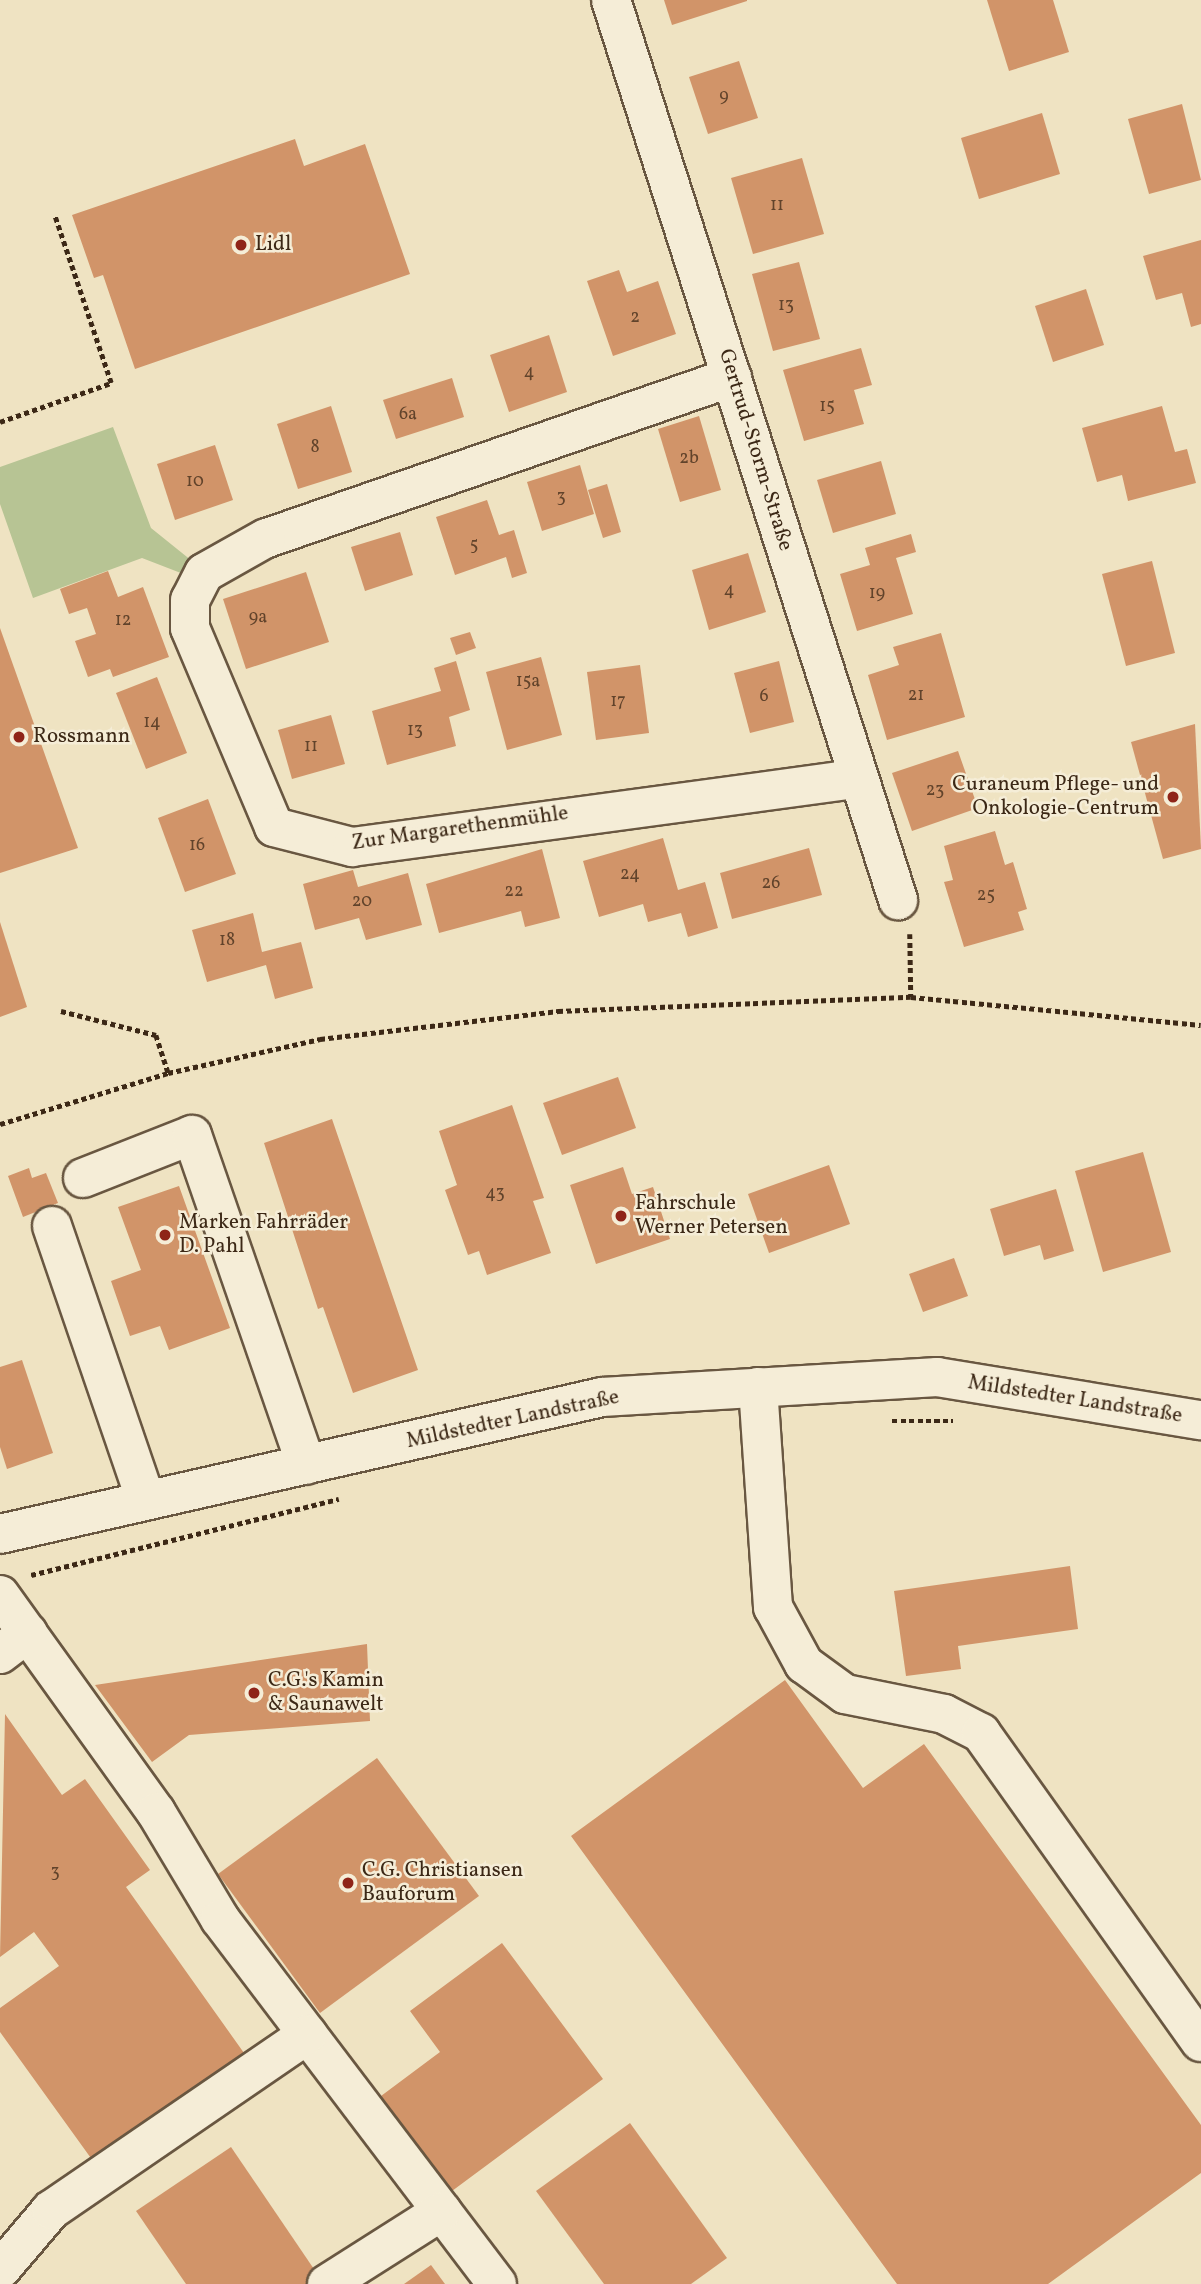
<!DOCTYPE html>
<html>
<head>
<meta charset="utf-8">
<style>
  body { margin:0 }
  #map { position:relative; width:1201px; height:2284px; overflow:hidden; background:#efe3c2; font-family:Vollkorn,serif }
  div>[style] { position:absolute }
  .green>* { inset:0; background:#b7c494 }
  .building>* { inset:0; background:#d19469 }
  .path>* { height:4.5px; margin-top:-2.25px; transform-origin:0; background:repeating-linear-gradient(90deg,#3c2816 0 5px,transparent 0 8.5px) }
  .roads { filter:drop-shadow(2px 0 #695741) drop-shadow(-2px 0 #695741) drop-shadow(0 2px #695741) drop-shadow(0 -2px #695741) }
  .minor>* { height:38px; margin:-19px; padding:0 19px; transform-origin:19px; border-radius:19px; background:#f5edd7 }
  .dots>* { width:19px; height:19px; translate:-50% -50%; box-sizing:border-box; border:4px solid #f5edd7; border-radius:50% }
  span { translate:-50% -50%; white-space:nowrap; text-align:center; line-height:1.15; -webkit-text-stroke:5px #f5edd7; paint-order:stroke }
  .number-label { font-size:18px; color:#61432b }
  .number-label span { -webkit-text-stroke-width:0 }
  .poi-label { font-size:21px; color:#3c2816 }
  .left { translate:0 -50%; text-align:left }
  .right { translate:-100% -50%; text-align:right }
  .street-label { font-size:21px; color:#3c2816 }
</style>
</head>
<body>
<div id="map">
  <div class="green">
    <i style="clip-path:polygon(113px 427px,151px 528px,192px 561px,186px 575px,142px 558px,33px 598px,0 504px,0 467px)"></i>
  </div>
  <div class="building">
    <i style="clip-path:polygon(664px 0,747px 0,747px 1px,672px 25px)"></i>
    <i style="clip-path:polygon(987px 0,1053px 0,1069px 52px,1009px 71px)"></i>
    <i style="clip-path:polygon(739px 61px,758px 118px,708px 134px,689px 77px)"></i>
    <i style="clip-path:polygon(1182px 104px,1201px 180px,1149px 194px,1128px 119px)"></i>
    <i style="clip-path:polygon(1042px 113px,1060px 174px,979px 199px,961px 138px)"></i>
    <i style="clip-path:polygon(295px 139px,304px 166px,365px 144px,410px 274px,135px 369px,103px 275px,94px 278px,72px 215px)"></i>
    <i style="clip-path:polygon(802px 158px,824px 234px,753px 254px,731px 178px)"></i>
    <i style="clip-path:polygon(1201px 240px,1201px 324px,1191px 327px,1182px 293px,1156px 300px,1143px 256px)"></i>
    <i style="clip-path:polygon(799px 262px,820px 339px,773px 351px,752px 274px)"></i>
    <i style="clip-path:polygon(619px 270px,627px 292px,658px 281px,676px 334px,613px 356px,587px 281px)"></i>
    <i style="clip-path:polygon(1086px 289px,1104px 345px,1053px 362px,1035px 306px)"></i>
    <i style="clip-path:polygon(549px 335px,567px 392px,509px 412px,490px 355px)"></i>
    <i style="clip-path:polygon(861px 348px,872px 385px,854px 390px,864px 424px,804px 441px,783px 370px)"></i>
    <i style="clip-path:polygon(452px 378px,464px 417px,396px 439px,383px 400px)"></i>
    <i style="clip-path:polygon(331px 406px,352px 472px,298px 489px,277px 424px)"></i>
    <i style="clip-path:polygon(1162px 406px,1175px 452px,1187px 449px,1196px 483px,1128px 501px,1122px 475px,1097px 482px,1082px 428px)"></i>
    <i style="clip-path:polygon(699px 416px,721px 490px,680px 502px,658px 429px)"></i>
    <i style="clip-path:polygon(215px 445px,233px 500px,175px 520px,157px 464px)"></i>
    <i style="clip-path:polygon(881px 461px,896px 514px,833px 533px,817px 480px)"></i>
    <i style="clip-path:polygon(580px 465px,594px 514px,542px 531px,527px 482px)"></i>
    <i style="clip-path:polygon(607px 484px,621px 532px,603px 538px,588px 490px)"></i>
    <i style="clip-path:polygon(487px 500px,499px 535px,514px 530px,527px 573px,512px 578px,506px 557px,455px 575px,436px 517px)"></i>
    <i style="clip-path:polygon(400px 532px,413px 575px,365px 591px,351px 547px)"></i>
    <i style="clip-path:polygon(911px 534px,916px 552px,896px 558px,913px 614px,857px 631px,840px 574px,870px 565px,865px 548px)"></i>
    <i style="clip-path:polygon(748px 553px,766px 612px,709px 630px,692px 570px)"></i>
    <i style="clip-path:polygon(1152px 561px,1175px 653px,1126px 666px,1102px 574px)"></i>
    <i style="clip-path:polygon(108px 571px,118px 597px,143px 587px,169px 657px,113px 677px,110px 669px,88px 677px,75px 641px,96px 634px,87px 608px,69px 614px,60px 589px)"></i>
    <i style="clip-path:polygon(306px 572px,329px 642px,246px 669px,223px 599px)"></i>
    <i style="clip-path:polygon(0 628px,78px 848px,0 873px)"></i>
    <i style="clip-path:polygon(470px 632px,476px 648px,456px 655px,450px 638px)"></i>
    <i style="clip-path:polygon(941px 633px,965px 717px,887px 740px,868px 675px,899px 665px,893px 647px)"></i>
    <i style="clip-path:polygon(541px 657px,562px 735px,507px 750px,486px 672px)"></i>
    <i style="clip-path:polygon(456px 661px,470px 710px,449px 717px,456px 746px,387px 765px,372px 711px,441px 691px,434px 668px)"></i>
    <i style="clip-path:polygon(779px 661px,794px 722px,750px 733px,734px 673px)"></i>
    <i style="clip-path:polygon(640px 665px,649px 733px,596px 740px,587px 672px)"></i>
    <i style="clip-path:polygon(157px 677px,187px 753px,146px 769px,116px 693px)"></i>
    <i style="clip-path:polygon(331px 715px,345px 764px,292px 779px,278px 730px)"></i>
    <i style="clip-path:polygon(1195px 724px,1201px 849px,1163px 859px,1131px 742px)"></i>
    <i style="clip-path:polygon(958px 751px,978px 808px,912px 831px,892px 773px)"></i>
    <i style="clip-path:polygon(208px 799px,236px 874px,185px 892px,158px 818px)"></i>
    <i style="clip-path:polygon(995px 831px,1005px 865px,1013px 862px,1027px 909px,1018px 912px,1024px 930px,964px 947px,944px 882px,953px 880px,944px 846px)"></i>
    <i style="clip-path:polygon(663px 838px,678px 890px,705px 882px,718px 928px,688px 937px,681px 913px,648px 922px,643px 904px,599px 917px,583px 861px)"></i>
    <i style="clip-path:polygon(809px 848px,822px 895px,732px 919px,720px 873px)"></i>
    <i style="clip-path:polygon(542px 849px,560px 918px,525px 927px,521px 911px,439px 933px,426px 884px)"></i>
    <i style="clip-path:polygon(353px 870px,358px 887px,408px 873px,422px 925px,366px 940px,359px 918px,315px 930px,303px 884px)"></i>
    <i style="clip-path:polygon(253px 913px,262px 952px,301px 942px,313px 988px,275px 999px,266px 965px,207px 982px,192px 930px)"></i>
    <i style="clip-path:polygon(0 922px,27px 1007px,0 1017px)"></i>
    <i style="clip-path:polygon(618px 1077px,636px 1128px,562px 1155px,543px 1103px)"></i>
    <i style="clip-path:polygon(512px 1105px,544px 1198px,533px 1201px,551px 1253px,487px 1275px,479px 1251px,468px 1255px,445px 1190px,457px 1185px,439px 1131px)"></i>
    <i style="clip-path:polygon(332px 1119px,418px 1370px,353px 1393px,323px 1307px,318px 1309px,264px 1143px)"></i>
    <i style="clip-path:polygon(1143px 1152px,1171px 1252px,1103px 1272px,1075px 1171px)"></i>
    <i style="clip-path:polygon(829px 1165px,850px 1224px,769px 1253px,748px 1194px)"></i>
    <i style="clip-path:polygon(623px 1167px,632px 1194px,653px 1187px,670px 1239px,596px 1264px,570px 1185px)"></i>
    <i style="clip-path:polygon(29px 1168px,32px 1178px,46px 1173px,58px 1203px,23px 1217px,8px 1176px)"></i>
    <i style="clip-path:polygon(179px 1186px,230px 1328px,169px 1350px,160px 1326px,130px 1336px,111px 1281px,141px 1270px,118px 1207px)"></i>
    <i style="clip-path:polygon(1056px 1189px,1074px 1251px,1044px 1260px,1040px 1245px,1004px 1256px,990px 1209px)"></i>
    <i style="clip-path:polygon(954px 1258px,968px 1296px,923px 1312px,909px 1274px)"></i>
    <i style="clip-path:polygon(22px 1360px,53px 1453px,7px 1469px,0 1447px,0 1367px)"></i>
    <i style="clip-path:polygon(1070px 1566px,1078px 1629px,958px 1646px,961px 1669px,906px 1676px,894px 1591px)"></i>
    <i style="clip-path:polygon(367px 1644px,370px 1721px,189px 1735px,152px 1762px,95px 1685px)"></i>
    <i style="clip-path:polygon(785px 1680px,863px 1788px,924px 1744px,1201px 2125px,1201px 2173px,1048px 2284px,897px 2284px,571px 1836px)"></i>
    <i style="clip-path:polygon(5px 1714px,62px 1795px,85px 1779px,150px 1870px,126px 1887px,244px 2053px,93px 2161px,0 2032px,0 2008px,59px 1966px,34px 1932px,0 1957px)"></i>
    <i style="clip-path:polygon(377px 1758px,479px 1896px,320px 2013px,218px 1874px)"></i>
    <i style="clip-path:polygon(502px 1943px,603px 2079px,452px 2191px,381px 2096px,440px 2052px,410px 2011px)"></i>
    <i style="clip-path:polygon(630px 2123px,727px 2258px,691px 2284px,604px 2284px,536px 2191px)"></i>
    <i style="clip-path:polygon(231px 2147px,320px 2278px,312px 2284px,186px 2284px,136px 2211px)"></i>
    <i style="clip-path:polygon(431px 2265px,445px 2284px,404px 2284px)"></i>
  </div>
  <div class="path">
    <i style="left:0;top:422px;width:118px;rotate:-19.4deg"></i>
    <i style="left:111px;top:383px;width:178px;rotate:-108.6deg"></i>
    <i style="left:910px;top:934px;width:63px;rotate:89.1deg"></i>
    <i style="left:61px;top:1011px;width:98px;rotate:14.2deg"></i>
    <i style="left:156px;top:1035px;width:40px;rotate:72deg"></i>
    <i style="left:0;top:1124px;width:176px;rotate:-16.9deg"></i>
    <i style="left:168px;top:1073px;width:156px;rotate:-12.6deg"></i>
    <i style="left:320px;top:1039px;width:240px;rotate:-6.7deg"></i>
    <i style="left:558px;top:1011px;width:353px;rotate:-2.3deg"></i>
    <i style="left:911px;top:997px;width:291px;rotate:5.5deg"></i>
    <i style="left:892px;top:1421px;width:61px"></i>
    <i style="left:31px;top:1575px;width:317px;rotate:-13.9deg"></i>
  </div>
  <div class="roads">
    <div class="minor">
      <i style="left:611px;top:0;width:945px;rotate:72.31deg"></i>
      <i style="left:732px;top:377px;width:493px;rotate:160.9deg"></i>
      <i style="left:266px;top:538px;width:71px;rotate:150.6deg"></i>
      <i style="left:204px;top:573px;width:30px;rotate:117deg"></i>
      <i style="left:190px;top:600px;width:28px;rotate:90deg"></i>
      <i style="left:190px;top:628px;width:216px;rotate:67.1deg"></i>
      <i style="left:274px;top:827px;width:81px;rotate:14.4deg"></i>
      <i style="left:352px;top:847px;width:508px;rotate:-7.7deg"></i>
      <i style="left:83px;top:1178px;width:117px;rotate:-21.5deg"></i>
      <i style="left:192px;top:1135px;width:349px;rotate:70.9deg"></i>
      <i style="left:52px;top:1226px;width:290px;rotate:71.1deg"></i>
      <i style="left:758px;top:1387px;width:221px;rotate:86.1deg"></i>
      <i style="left:773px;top:1607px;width:65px;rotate:61.5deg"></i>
      <i style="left:804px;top:1664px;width:51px;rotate:36.2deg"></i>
      <i style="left:845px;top:1694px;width:101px;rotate:11.4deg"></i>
      <i style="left:944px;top:1714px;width:42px;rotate:27.2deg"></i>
      <i style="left:981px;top:1733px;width:379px;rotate:54.6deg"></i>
      <i style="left:0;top:1534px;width:617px;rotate:-12.82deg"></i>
      <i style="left:602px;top:1397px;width:336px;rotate:-3.4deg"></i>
      <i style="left:937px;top:1377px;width:267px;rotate:9.3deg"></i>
      <i style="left:0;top:1595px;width:267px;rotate:54.3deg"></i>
      <i style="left:156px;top:1812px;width:125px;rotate:59.1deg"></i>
      <i style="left:220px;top:1919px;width:458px;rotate:52.8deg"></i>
      <i style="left:0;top:1654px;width:35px;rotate:-37deg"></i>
      <i style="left:0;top:2270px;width:79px;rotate:-49.6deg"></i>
      <i style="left:51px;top:2210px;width:311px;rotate:-34.4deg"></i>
      <i style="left:327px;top:2284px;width:136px;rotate:-32.4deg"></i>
    </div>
  </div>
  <div class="dots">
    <i style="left:241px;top:245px;background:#8f2418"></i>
    <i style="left:19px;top:737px;background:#8f2418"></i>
    <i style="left:1173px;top:797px;background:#8f2418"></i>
    <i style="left:621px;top:1216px;background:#8f2418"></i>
    <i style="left:165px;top:1235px;background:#8f2418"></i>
    <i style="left:254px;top:1693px;background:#8f2418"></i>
    <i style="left:348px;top:1883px;background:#8f2418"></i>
  </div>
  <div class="number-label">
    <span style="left:724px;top:97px">9</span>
    <span style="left:777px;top:206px">11</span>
    <span style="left:786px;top:306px">13</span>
    <span style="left:635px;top:318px">2</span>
    <span style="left:529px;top:373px">4</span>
    <span style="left:827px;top:407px">15</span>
    <span style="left:408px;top:415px">6a</span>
    <span style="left:315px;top:448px">8</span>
    <span style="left:689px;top:459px">2b</span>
    <span style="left:195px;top:482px">10</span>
    <span style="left:561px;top:498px">3</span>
    <span style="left:474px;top:546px">5</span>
    <span style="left:729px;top:591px">4</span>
    <span style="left:877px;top:594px">19</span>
    <span style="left:258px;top:618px">9a</span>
    <span style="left:123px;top:621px">12</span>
    <span style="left:528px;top:682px">15a</span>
    <span style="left:916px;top:696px">21</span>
    <span style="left:764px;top:697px">6</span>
    <span style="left:618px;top:702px">17</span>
    <span style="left:152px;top:723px">14</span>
    <span style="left:415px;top:731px">13</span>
    <span style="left:311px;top:747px">11</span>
    <span style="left:935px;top:791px">23</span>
    <span style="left:197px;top:846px">16</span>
    <span style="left:630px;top:875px">24</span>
    <span style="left:771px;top:884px">26</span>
    <span style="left:514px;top:892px">22</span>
    <span style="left:986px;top:896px">25</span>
    <span style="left:362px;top:902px">20</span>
    <span style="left:227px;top:941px">18</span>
    <span style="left:495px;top:1194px">43</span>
    <span style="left:55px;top:1873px">3</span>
  </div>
  <div class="poi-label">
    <span class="left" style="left:255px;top:245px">Lidl</span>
    <span class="left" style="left:33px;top:737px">Rossmann</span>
    <span class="right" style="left:1159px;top:797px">Curaneum Pflege- und<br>Onkologie-Centrum</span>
    <span class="left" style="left:635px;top:1216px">Fahrschule<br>Werner Petersen</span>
    <span class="left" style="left:179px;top:1235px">Marken Fahrräder<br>D. Pahl</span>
    <span class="left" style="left:268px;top:1693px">C.G.'s Kamin<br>&amp; Saunawelt</span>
    <span class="left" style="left:362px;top:1883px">C.G. Christiansen<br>Bauforum</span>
  </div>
  <div class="street-label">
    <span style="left:755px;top:450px;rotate:73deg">Gertrud-Storm-Straße</span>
    <span style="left:460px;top:829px;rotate:-8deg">Zur Margarethenmühle</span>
    <span style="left:1075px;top:1400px;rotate:9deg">Mildstedter Landstraße</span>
    <span style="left:513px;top:1420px;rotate:-12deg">Mildstedter Landstraße</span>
  </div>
</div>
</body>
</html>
